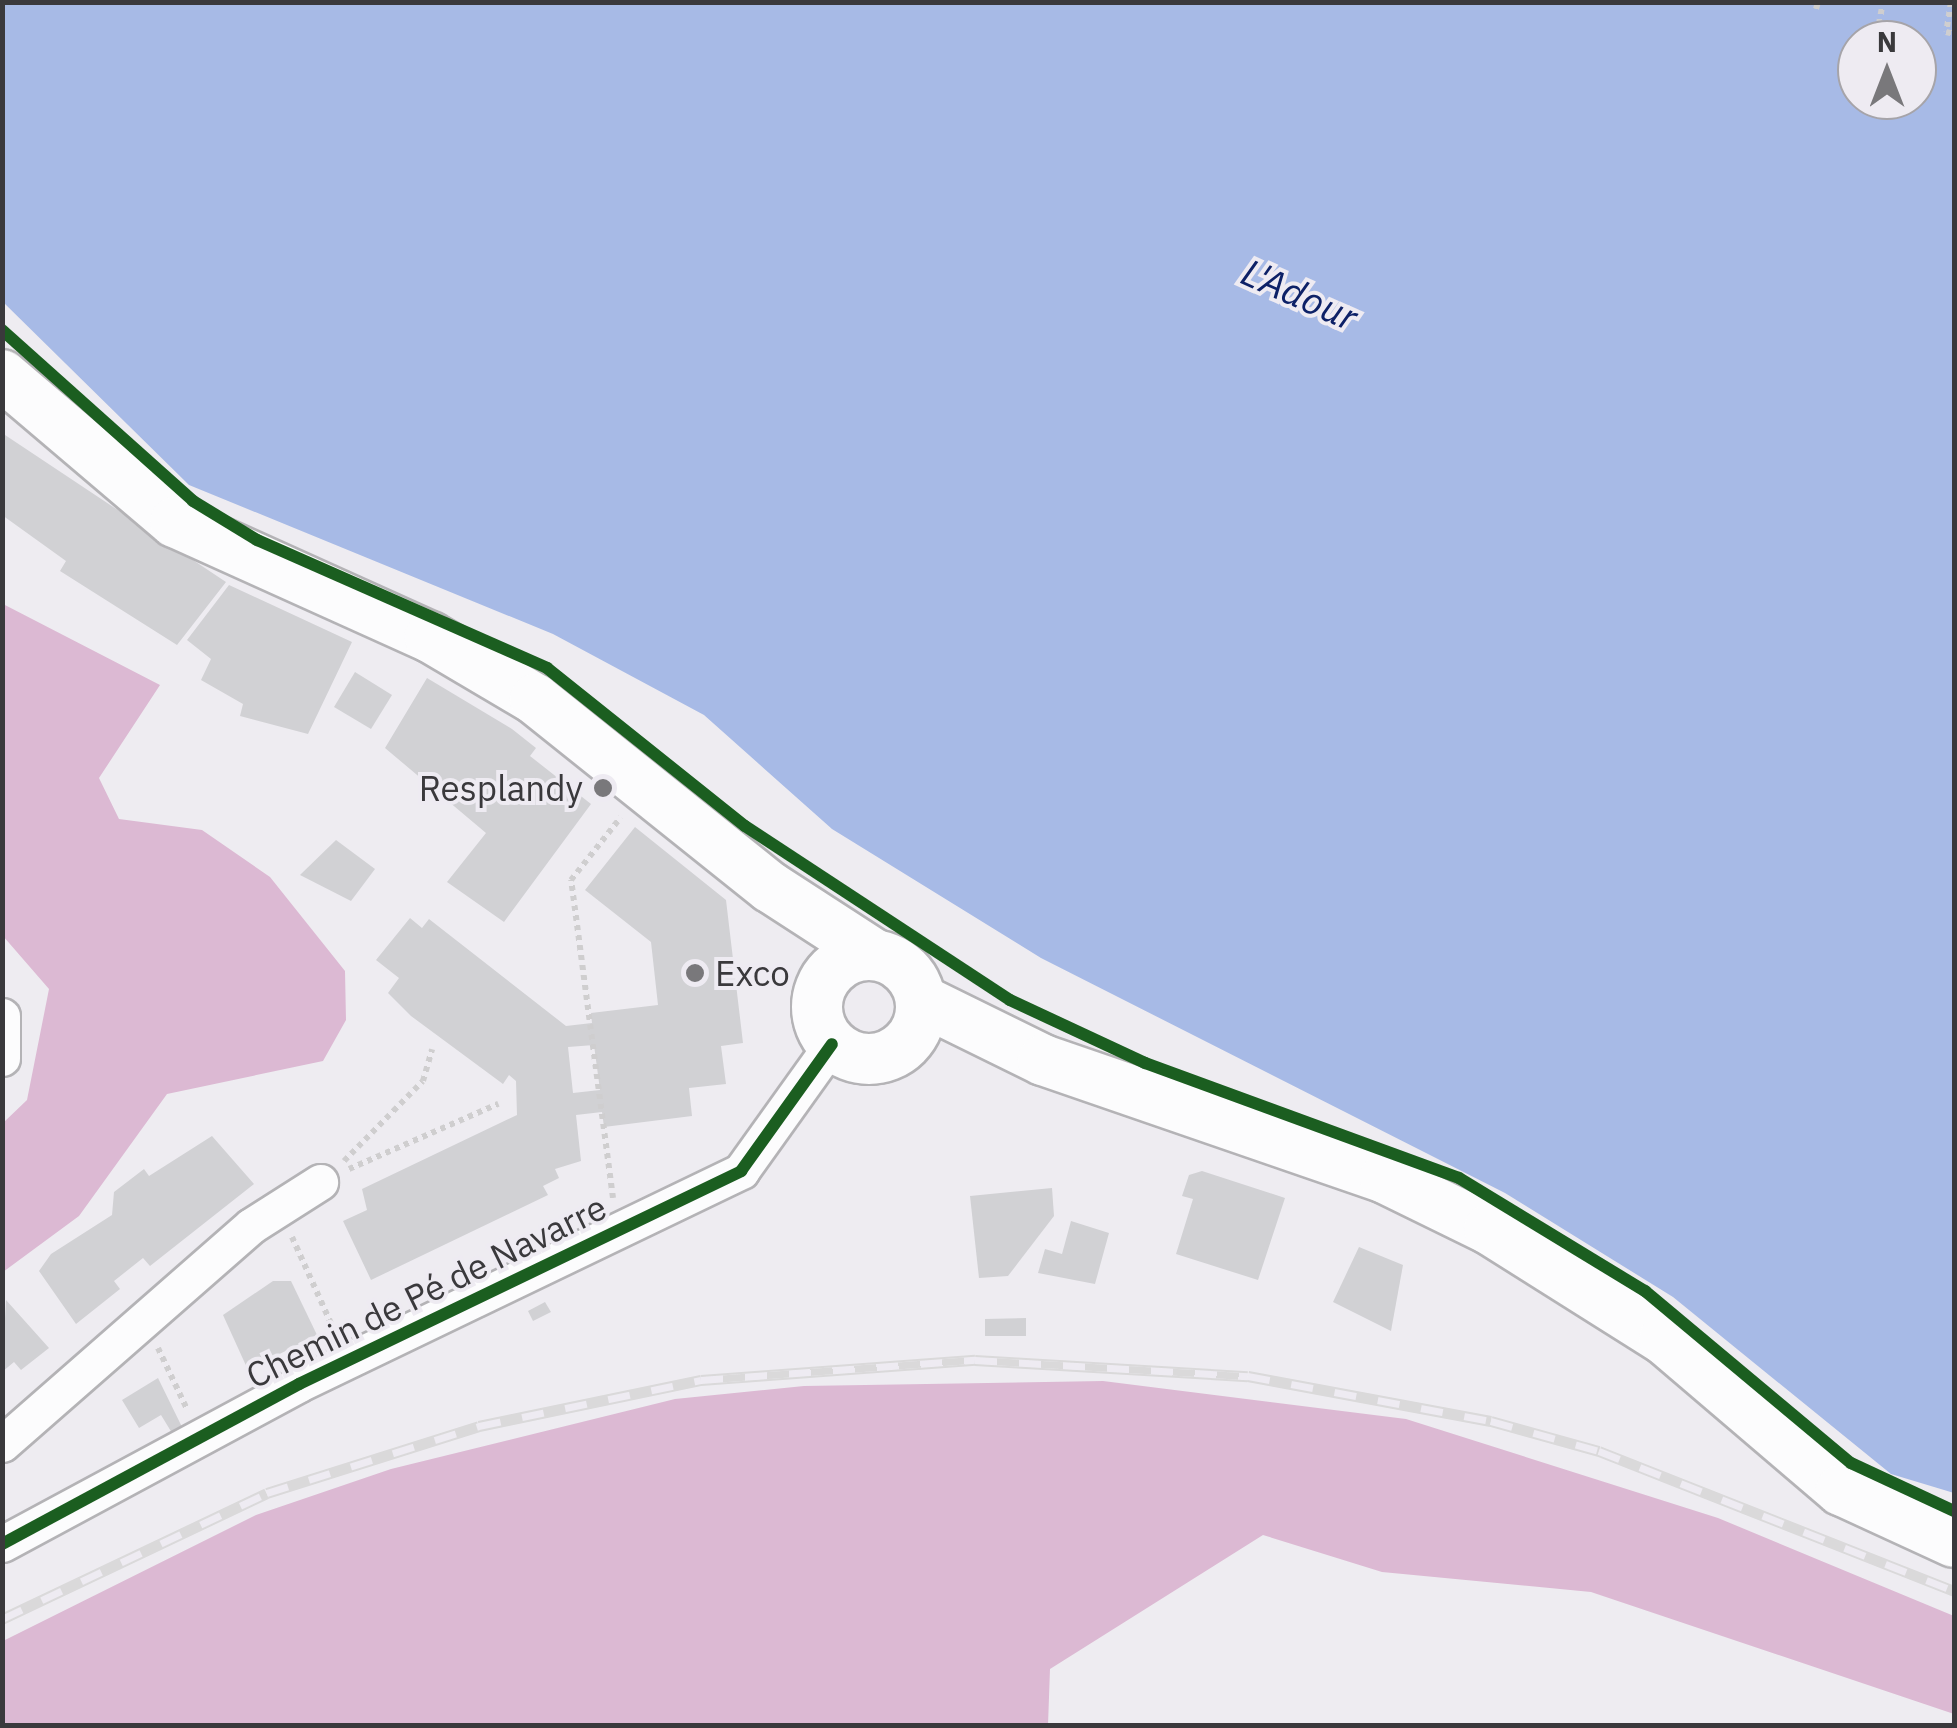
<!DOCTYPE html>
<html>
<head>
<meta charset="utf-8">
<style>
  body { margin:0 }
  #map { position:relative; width:1957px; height:1728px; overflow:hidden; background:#eeecf1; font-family:"IBM Plex Sans",sans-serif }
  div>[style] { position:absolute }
  .forest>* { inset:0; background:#dcb9d3 }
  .water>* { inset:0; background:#a7bae6 }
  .building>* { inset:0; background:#d1d1d4 }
  .path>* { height:6px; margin-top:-3px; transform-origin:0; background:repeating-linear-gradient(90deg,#cfcecf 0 5px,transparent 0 10px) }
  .roads { filter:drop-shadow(2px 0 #b4b3b6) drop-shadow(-2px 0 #b4b3b6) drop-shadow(0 2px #b4b3b6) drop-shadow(0 -2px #b4b3b6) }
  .street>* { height:35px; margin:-17.5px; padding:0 17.5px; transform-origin:17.5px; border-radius:17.5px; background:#fcfcfd }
  .secondary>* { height:50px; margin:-25px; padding:0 25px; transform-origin:25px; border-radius:25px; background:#fcfcfd }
  .secondary>.ring { margin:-25px; padding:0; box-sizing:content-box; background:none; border:50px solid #fcfcfd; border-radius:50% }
  .rail>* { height:11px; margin-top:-5.5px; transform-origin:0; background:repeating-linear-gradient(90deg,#eeebf2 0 22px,#dad9da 0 44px); box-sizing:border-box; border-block:2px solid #dad9da }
  .cycleway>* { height:12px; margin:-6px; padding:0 6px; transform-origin:6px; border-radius:6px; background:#1b5e20 }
  .dots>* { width:28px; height:28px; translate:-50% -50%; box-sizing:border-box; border:5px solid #eeebf2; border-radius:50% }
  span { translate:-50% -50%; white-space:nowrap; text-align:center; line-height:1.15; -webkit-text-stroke:8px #eeebf2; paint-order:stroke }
  .poi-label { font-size:35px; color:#3a393c }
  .right { translate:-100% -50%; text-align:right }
  .left { translate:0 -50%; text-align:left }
  .street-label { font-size:35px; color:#3a393c }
  .water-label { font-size:38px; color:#0d2167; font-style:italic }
  .frame { position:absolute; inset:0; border:5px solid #3a393c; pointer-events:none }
  .north { position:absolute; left:1837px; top:20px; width:100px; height:100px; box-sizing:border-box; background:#eeebf2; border:2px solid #a6a4a9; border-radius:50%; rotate:0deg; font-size:28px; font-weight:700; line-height:40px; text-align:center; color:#3a393c }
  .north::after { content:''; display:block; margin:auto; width:35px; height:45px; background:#79787b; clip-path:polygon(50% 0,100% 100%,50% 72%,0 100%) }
</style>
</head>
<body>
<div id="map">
  <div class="forest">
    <i style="clip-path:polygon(3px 604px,160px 685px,99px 778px,119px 819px,202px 830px,270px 877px,345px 971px,346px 1020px,323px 1061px,167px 1094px,79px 1216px,3px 1272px,3px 1123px,27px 1100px,49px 989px,3px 936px)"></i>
    <i style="clip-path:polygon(1103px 1381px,1406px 1419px,1718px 1518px,1954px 1616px,1954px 1714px,1591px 1592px,1382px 1572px,1263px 1535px,1050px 1669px,1048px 1725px,3px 1725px,3px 1641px,256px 1515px,391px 1469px,675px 1399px,804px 1386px)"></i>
  </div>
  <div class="water">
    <i style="clip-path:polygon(evenodd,2px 3px,1954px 3px,1954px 1493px,1891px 1474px,1673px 1297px,1505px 1193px,1041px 958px,832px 829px,704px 715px,553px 634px,189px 485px,3px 302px,2px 3px,1857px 40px,1917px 40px,1917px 100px,1857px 100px,1857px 40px)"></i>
  </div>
  <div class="building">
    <i style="clip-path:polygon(2px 433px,226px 582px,177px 645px,60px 571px,66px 561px,2px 515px)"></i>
    <i style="clip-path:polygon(229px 585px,352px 642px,308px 734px,240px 716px,243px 704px,201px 680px,211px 659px,187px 640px)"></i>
    <i style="clip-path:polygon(355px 672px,392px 695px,371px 729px,334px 707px)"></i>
    <i style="clip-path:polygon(427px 678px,512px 729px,536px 748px,530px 756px,591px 804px,504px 922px,447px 882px,486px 833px,385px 748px)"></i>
    <i style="clip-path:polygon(evenodd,635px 827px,726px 900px,743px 1043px,721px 1046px,726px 1084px,689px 1088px,692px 1116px,604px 1127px,602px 1112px,576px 1115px,581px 1161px,555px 1169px,559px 1178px,543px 1186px,548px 1195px,371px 1280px,343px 1221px,367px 1210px,362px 1189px,517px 1115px,516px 1081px,509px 1075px,503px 1084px,411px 1016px,388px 993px,399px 978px,376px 960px,410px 918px,422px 928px,429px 919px,566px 1026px,592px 1023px,591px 1013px,658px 1005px,651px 942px,585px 890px,635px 827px,594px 1045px,600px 1090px,573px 1093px,568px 1047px,594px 1045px)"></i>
    <i style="clip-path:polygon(336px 840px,375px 869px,351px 901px,300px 875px)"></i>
    <i style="clip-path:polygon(212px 1136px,254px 1184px,150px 1266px,143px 1258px,114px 1281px,120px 1289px,76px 1324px,39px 1271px,51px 1254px,112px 1215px,114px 1192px,144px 1169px,149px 1176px)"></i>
    <i style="clip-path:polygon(1202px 1171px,1285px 1198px,1258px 1280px,1176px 1254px,1193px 1199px,1182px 1196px,1189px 1175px)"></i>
    <i style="clip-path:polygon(1052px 1188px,1054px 1216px,1008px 1276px,979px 1278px,970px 1196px)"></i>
    <i style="clip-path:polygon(1071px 1221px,1109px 1233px,1095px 1284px,1038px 1273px,1045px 1249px,1062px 1254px)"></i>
    <i style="clip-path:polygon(1359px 1247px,1403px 1265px,1391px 1331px,1333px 1302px)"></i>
    <i style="clip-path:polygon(273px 1281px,291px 1281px,317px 1335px,248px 1370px,223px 1315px)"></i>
    <i style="clip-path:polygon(6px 1300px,49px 1348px,21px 1370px,14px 1362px,2px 1372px)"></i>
    <i style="clip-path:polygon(545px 1302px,551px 1312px,533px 1321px,528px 1311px)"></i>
    <i style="clip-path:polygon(1026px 1318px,1026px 1336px,985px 1336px,985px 1319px)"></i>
    <i style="clip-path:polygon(158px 1378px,182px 1427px,172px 1433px,161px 1415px,139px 1428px,122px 1400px)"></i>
  </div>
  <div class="path">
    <i style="left:1951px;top:2px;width:30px;rotate:99deg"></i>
    <i style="left:1946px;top:32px;width:8px;rotate:14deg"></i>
    <i style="left:1816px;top:9px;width:7px;rotate:-74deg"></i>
    <i style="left:1879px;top:24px;width:22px;rotate:-80deg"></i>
    <i style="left:344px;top:1161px;width:112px;rotate:-45.4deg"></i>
    <i style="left:423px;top:1081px;width:33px;rotate:-74deg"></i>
    <i style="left:349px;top:1169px;width:163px;rotate:-23.6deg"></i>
    <i style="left:613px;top:1198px;width:321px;rotate:-97.5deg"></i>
    <i style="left:571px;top:880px;width:80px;rotate:-51.6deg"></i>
    <i style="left:292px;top:1237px;width:102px;rotate:65.7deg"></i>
    <i style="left:158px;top:1348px;width:68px;rotate:64.6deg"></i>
  </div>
  <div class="roads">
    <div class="street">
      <i style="left:2px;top:1016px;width:42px;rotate:90deg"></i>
      <i style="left:2px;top:1444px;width:331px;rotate:-41.2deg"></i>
      <i style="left:251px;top:1226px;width:82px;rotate:-32.5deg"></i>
      <i style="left:2px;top:1544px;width:337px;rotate:-28.3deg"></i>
      <i style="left:299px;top:1384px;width:491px;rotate:-25.7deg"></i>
      <i style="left:741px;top:1171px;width:156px;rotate:-54.4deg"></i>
    </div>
    <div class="secondary">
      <i style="left:2px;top:375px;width:227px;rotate:40.4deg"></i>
      <i style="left:175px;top:522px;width:280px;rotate:24.3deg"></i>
      <i style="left:430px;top:637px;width:122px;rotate:30.6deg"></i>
      <i style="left:535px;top:699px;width:301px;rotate:38.7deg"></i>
      <i style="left:770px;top:887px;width:125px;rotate:32.9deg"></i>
      <i class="ring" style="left:817px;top:955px;width:54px;height:54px"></i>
      <i style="left:921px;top:1000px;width:136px;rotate:26.2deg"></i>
      <i style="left:1043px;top:1060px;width:362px;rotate:19deg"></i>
      <i style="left:1385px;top:1178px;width:116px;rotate:26.1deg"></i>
      <i style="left:1489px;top:1229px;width:207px;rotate:32.2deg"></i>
      <i style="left:1664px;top:1339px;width:233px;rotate:40.5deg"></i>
      <i style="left:1841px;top:1490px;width:124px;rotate:24.7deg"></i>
    </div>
  </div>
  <div class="rail">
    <i style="left:2px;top:1619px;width:293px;rotate:-25.4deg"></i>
    <i style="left:267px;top:1493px;width:222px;rotate:-17.5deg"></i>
    <i style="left:479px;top:1426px;width:227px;rotate:-11.7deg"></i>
    <i style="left:701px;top:1380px;width:275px;rotate:-4.2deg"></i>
    <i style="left:975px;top:1360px;width:273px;rotate:3.4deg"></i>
    <i style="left:1248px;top:1376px;width:247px;rotate:10.5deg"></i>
    <i style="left:1491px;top:1421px;width:112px;rotate:15.5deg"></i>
    <i style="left:1599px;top:1451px;width:382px;rotate:21.5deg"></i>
  </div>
  <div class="cycleway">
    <i style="left:2px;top:330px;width:256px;rotate:41.8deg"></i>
    <i style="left:193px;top:501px;width:75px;rotate:31.4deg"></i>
    <i style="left:257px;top:540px;width:317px;rotate:23.8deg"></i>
    <i style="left:547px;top:668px;width:253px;rotate:38.6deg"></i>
    <i style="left:745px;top:826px;width:317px;rotate:33.3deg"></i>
    <i style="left:1010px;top:1000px;width:149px;rotate:25deg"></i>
    <i style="left:1145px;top:1063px;width:334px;rotate:20.1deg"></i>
    <i style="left:1459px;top:1178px;width:218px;rotate:31.3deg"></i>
    <i style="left:1645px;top:1291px;width:268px;rotate:39.9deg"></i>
    <i style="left:1851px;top:1463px;width:114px;rotate:25deg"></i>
    <i style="left:2px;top:1544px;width:337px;rotate:-28.3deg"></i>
    <i style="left:299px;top:1384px;width:491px;rotate:-25.7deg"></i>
    <i style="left:741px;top:1171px;width:156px;rotate:-54.4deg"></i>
  </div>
  <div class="dots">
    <i style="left:603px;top:788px;background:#79787b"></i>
    <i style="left:695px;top:973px;background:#79787b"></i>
  </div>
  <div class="poi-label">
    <span class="right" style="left:583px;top:788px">Resplandy</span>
    <span class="left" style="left:715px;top:973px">Exco</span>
  </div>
  <div class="street-label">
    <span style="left:426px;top:1291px;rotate:-26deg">Chemin de Pé de Navarre</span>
  </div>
  <div class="water-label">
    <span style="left:1300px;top:294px;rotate:24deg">L'Adour</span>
  </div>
  <div class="frame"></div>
  <div class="north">N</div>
</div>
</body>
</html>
